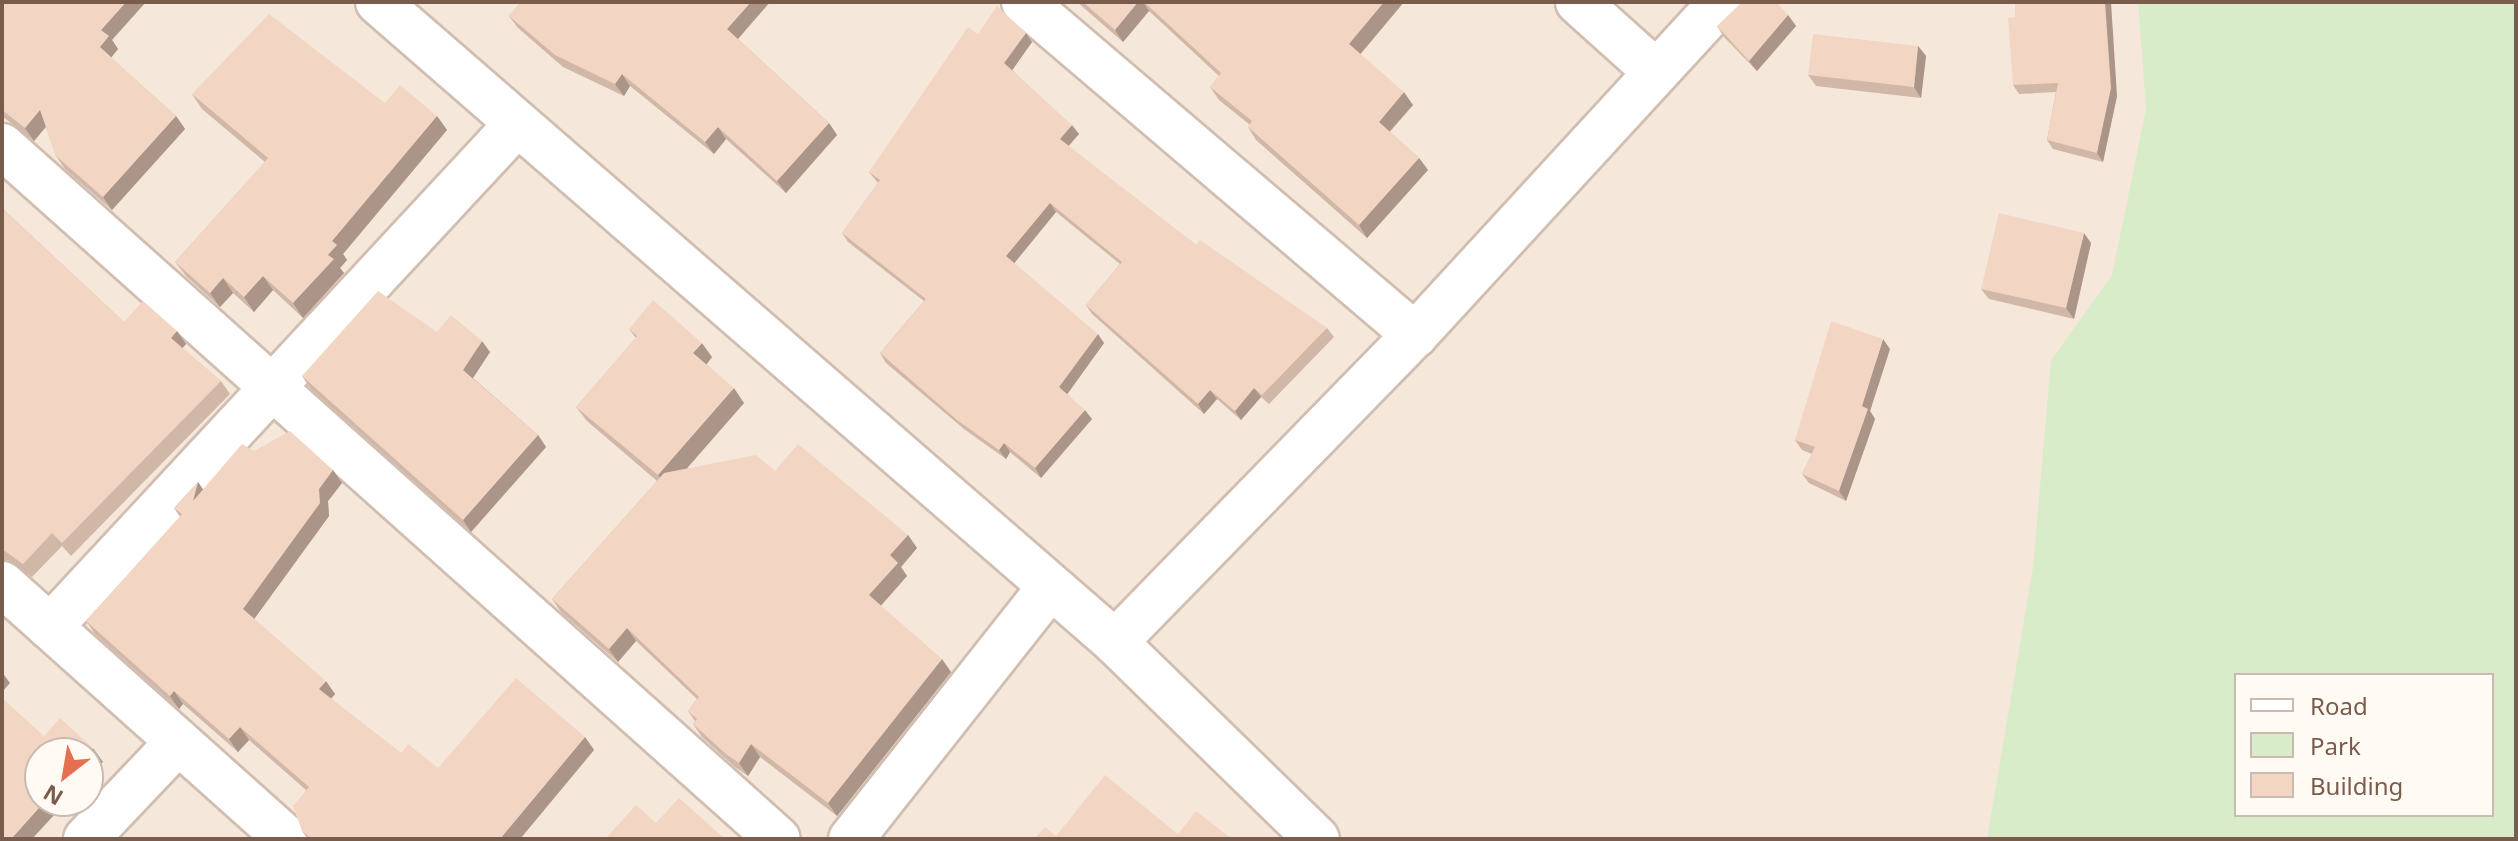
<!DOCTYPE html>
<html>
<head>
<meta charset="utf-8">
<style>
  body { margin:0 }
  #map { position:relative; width:2518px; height:841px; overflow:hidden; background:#fdf6ec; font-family:"Noto Sans",sans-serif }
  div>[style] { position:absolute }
  .residential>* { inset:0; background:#f5e8da }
  .green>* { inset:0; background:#d8ecc9 }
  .roads { filter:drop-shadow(2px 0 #d1beb0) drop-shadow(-2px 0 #d1beb0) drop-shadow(0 2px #d1beb0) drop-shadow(0 -2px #d1beb0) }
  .minor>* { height:44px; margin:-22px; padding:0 22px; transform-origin:22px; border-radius:22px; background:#fff }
  .wall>* { inset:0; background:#d1b7a8 }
  .shaded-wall>* { inset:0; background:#aa9588 }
  .building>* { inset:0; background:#f3d5c3 }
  span { translate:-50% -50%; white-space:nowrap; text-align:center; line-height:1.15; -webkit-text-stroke:6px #fffaf3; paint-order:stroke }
  .frame { position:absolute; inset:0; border:4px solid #7a5c4d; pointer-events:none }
  .legend { position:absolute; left:2234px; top:673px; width:260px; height:144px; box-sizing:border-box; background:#fffaf3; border:2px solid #cabbb1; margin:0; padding:10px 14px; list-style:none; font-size:24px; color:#7a5c4d }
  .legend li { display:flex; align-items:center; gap:16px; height:40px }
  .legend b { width:40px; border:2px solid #cabbb1 }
  .north { position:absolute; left:24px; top:737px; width:80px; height:80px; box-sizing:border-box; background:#fffaf3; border:2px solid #cabbb1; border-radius:50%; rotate:211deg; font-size:22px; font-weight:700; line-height:32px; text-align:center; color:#7a5c4d }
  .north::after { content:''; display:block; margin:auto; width:28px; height:36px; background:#e76f51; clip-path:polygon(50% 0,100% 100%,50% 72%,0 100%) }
</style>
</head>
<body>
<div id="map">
  <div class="residential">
    <i style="clip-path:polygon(evenodd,2px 2px,2516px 2px,2516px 839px,2px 839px,2px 2px,2236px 675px,2492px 675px,2492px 815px,2236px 815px,2236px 675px,2px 2px,40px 753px,88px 753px,88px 801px,40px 801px,40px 753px)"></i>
  </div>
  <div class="green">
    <i style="clip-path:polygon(evenodd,2138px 2px,2516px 2px,2516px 839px,1987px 839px,2033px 567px,2051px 360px,2112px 275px,2146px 109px,2138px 2px,2236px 675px,2492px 675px,2492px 815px,2236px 815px,2236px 675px)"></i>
  </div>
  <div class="roads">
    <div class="minor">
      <i style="left:378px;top:2px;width:976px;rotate:40.97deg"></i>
      <i style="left:1115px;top:642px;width:282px;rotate:44.3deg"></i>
      <i style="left:1024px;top:2px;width:514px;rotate:40.42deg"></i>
      <i style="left:1578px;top:2px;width:105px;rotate:41.9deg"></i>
      <i style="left:2px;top:146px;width:1040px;rotate:41.77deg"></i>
      <i style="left:2px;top:584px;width:382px;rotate:41.8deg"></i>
      <i style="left:50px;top:627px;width:684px;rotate:-47.13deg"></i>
      <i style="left:1115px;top:642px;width:429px;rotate:-45.7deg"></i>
      <i style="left:1415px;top:335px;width:452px;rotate:-47.4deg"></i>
      <i style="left:86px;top:839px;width:134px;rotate:-46.5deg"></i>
      <i style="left:851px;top:839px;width:321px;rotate:-51.7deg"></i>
    </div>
  </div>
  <div class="wall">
    <i style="clip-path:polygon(2px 2px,112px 40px,118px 49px,111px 58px,176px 116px,185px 129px,112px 210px,65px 169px,56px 156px,46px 127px,34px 141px,2px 116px)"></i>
    <i style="clip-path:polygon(521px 2px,770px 2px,738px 39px,829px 123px,837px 135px,786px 193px,726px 139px,714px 154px,630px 86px,624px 96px,563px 67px,518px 28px,509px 16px)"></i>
    <i style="clip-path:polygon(1077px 2px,1404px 2px,1360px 54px,1413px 105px,1390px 132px,1419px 158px,1428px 170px,1367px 238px,1256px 140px,1248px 127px,1250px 125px,1219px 100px,1210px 87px,1219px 76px,1149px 11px,1123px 42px)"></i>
    <i style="clip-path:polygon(1788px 15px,1796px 26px,1757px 71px,1724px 37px,1717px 26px)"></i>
    <i style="clip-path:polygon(2015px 17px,2117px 96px,2103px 162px,2053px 149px,2047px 140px,2056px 92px,2019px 94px,2013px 85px)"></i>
    <i style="clip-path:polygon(1026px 33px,1032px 42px,1012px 70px,1079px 134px,1068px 146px,1196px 245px,1327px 328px,1334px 337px,1269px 404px,1261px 397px,1241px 420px,1217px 399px,1204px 414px,1092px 314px,1086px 305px,1120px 264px,1056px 212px,1014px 263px,1104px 343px,1067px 394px,1092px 419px,1041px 478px,1010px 452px,1006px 459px,964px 429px,886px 363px,880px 353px,924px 301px,848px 242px,842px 233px,878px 183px,869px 172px,978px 34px)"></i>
    <i style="clip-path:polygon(1918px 46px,1926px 56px,1921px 98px,1816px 86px,1808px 75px)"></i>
    <i style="clip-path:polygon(192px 94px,385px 103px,437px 116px,447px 130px,343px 254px,347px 260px,340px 268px,344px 273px,303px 318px,273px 290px,254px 312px,233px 293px,220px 307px,186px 276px,175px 262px,265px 162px,202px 109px)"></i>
    <i style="clip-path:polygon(2px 208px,124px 322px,177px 331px,186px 344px,182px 348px,221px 381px,230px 394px,71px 556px,62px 546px,32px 577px,8px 560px,2px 561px)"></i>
    <i style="clip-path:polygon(2091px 243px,2074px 319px,1989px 299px,1981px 289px)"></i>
    <i style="clip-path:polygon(629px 329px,712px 357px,706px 364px,744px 403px,687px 468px,775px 471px,908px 535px,917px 548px,901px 567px,907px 576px,880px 606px,951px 672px,837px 816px,760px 757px,748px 776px,735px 767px,702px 737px,693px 724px,695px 721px,688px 711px,697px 699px,636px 641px,618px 662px,561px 612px,552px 599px,657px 481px,587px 421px,576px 407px,636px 338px)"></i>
    <i style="clip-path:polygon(437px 332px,490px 352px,473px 378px,538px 435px,546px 447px,471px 532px,310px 388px,302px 376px)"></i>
    <i style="clip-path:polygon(1890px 349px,1870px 411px,1875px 419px,1846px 501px,1809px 483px,1802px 474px,1812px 454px,1802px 450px,1795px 440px)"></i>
    <i style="clip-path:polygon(254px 451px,333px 470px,342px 483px,328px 501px,329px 516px,254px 619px,335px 694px,331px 699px,401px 753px,438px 768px,585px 737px,594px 750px,520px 839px,308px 839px,302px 831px,306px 790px,249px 740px,238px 752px,183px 704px,179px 709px,95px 634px,86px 621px,180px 517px,174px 508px,198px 482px,203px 490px)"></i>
  </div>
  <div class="shaded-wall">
    <i style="clip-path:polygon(126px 2px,146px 2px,112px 40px,118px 49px,109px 60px,100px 47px,101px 30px)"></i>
    <i style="clip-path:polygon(751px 2px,770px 2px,736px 41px,727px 29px)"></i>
    <i style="clip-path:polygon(1138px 2px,1143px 2px,1149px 11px,1123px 42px,1115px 30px)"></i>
    <i style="clip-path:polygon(1384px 2px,1404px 2px,1358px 57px,1349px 44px)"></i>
    <i style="clip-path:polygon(2105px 2px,2111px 2px,2117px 96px,2103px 162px,2097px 153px)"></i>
    <i style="clip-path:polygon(1788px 15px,1796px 26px,1757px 71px,1749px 61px)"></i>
    <i style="clip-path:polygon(1026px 33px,1032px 42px,1011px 72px,1004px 63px)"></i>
    <i style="clip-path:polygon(1918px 46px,1926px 56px,1921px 98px,1914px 87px)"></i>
    <i style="clip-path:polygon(622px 74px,630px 86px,624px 96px,615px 84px)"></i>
    <i style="clip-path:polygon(1404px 92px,1413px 105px,1387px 134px,1379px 122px)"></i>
    <i style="clip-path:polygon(40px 110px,49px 123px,34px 141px,25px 128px)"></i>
    <i style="clip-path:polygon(176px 116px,185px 129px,112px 210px,103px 197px)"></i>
    <i style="clip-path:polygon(437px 116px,447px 130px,343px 254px,347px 260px,340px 268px,344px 273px,303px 318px,293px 303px,328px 255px,332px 241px)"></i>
    <i style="clip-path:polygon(829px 123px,837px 135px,786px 193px,777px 181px)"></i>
    <i style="clip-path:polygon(1072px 125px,1079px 134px,1066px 149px,1060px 139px)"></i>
    <i style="clip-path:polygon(718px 127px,726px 139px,714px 154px,705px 142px)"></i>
    <i style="clip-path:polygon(1419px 158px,1428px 170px,1367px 238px,1359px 225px)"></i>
    <i style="clip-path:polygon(1050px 203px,1056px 212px,1012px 266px,1006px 256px)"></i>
    <i style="clip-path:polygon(2084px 233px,2091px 243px,2074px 319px,2066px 308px)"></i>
    <i style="clip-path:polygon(263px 276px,273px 290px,254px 312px,244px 297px)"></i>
    <i style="clip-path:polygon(223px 278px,233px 293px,220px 307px,210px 293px)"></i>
    <i style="clip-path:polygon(177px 331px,186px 344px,180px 351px,171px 338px)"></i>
    <i style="clip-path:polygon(1098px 334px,1104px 343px,1066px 396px,1059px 387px)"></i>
    <i style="clip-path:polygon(1883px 339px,1890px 349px,1870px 411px,1875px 419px,1846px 501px,1839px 491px,1862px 406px)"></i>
    <i style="clip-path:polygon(482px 341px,490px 352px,471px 381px,463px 370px)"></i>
    <i style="clip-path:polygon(702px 343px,712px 357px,704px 368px,693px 353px)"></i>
    <i style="clip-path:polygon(734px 388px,744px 403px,668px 490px,658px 475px)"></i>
    <i style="clip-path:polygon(1254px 388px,1261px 397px,1241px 420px,1235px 411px)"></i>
    <i style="clip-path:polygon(1210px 390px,1217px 399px,1204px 414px,1198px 404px)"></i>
    <i style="clip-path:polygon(1085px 410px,1092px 419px,1041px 478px,1035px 468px)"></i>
    <i style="clip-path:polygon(538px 435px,546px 447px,471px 532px,463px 520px)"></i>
    <i style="clip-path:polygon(1004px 443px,1010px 452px,1006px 459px,999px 450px)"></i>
    <i style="clip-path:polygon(333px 470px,342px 483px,328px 501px,329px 516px,252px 622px,243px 609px,319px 489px)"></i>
    <i style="clip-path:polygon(198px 482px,207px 495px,193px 501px)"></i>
    <i style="clip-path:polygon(908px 535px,917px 548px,901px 567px,907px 576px,878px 609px,869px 595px,890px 555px)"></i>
    <i style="clip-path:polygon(627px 628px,636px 641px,618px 662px,609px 649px)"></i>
    <i style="clip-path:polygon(942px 659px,951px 672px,837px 816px,828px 803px)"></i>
    <i style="clip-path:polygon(2px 672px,10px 683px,2px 692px)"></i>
    <i style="clip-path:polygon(326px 681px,335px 694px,328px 702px,319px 689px)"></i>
    <i style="clip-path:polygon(174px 691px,183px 704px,179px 709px,170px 696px)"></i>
    <i style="clip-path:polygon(240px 727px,249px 740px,238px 752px,229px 739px)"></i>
    <i style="clip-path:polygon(585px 737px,594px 750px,520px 839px,500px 839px)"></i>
    <i style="clip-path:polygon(751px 744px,760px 757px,748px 776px,739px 763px)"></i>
    <i style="clip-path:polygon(93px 748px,103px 762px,88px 778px,88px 754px)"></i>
    <i style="clip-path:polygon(45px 801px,67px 801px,32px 839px,11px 839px)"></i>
  </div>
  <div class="building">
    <i style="clip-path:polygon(2px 2px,126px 2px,101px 30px,109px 36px,100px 47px,176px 116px,103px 197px,56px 156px,40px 110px,25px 128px,2px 110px)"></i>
    <i style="clip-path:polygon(521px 2px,751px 2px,727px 29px,829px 123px,777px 181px,718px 127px,705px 142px,622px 74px,615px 84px,555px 55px,509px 16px)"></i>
    <i style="clip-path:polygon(1083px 2px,1138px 2px,1115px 30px)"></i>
    <i style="clip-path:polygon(1144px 2px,1384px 2px,1349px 44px,1404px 92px,1379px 122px,1419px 158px,1359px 225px,1248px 127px,1252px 121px,1210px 87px,1221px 73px)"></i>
    <i style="clip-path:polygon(1742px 2px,1776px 2px,1788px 15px,1749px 61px,1717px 26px)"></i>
    <i style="clip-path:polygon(2015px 2px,2105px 2px,2111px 88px,2097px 153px,2047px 140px,2058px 83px,2013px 85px,2008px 18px,2015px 17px)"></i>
    <i style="clip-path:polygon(997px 6px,1026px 33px,1004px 63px,1072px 125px,1060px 139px,1196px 245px,1200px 240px,1327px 328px,1262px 395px,1254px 388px,1235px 411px,1210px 390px,1198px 404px,1086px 305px,1122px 262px,1050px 203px,1006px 256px,1098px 334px,1059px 387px,1085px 410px,1035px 468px,1004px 443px,999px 450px,957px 420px,880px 353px,926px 299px,842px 233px,880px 180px,869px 172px,968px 27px,978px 34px)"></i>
    <i style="clip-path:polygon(269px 14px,385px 103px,400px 85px,437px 116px,332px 241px,337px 245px,328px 255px,334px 259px,293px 303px,263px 276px,244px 297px,223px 278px,210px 293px,175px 262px,268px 158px,192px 94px)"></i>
    <i style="clip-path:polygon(1813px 34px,1918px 46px,1914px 87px,1808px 75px)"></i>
    <i style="clip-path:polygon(2px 208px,124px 322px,143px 301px,177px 331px,171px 338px,221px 381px,62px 543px,52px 533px,23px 564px,2px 549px)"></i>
    <i style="clip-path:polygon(1999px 213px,2084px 233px,2066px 308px,1981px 289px)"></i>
    <i style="clip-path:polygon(378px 291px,437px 332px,451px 315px,482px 341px,463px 370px,538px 435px,463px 520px,302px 376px)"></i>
    <i style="clip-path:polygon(653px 300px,702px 343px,693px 353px,734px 388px,658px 475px,576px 407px,637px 336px,629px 329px)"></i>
    <i style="clip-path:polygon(1831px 321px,1883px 339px,1862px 406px,1868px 409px,1839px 491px,1802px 474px,1815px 447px,1795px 440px)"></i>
    <i style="clip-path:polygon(290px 431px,333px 470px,319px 489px,320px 503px,243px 609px,326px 681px,319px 689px,401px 753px,408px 744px,438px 768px,516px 678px,585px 737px,500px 839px,312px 839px,302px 831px,293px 806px,309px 787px,240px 727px,229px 739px,174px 691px,170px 696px,86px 621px,182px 514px,174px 508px,198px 482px,193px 501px,242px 444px,254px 451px)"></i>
    <i style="clip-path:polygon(798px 444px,908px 535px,890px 555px,898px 563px,869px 595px,942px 659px,828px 803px,751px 744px,739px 763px,726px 754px,693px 724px,697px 719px,688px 711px,699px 697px,627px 628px,609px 649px,552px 599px,664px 473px,756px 455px,775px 471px)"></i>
    <i style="clip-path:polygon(2px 698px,44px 736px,60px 718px,93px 748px,88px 754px,88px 753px,40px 753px,40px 801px,45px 801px,11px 839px,2px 839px)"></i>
    <i style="clip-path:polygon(1105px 775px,1178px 834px,1196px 811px,1232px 839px,1034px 839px,1045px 827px,1056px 836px)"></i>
    <i style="clip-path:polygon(679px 798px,725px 839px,605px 839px,636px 805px,656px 823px)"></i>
  </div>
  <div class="frame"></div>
  <ul class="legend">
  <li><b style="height:10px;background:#fff"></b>Road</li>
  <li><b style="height:22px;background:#d8ecc9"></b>Park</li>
  <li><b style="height:22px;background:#f3d5c3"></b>Building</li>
  </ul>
  <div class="north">N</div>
</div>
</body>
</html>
